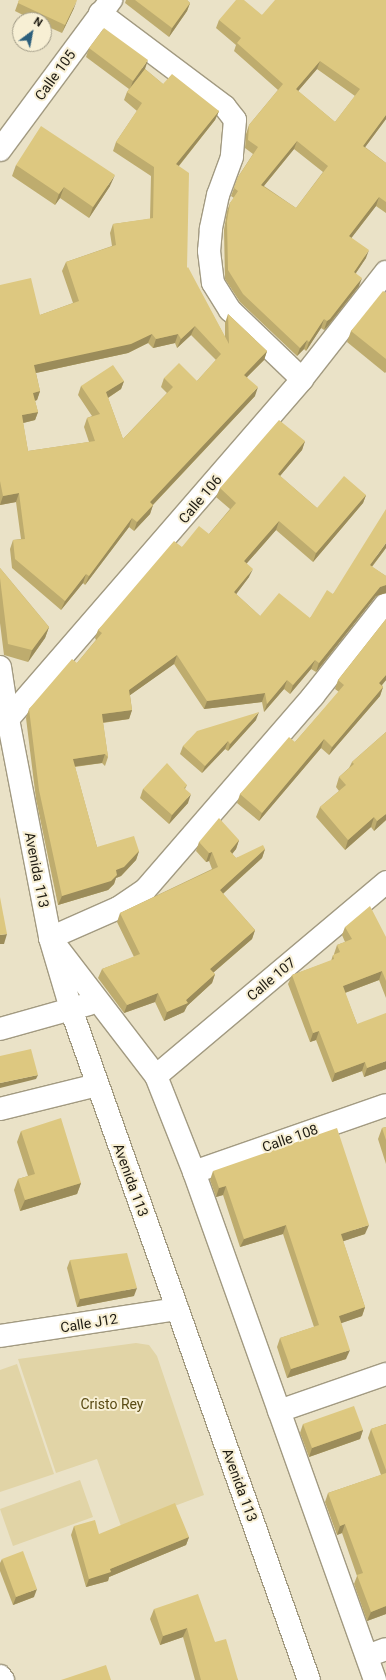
<!DOCTYPE html>
<html>
<head>
<meta charset="utf-8">
<style>
  body { margin:0 }
  #map { position:relative; width:386px; height:1680px; overflow:hidden; background:#eae2c7; font-family:Roboto,sans-serif }
  div>[style] { position:absolute }
  .green>* { inset:0; background:#e1d4a6 }
  .roads { filter:drop-shadow(1px 0 #a29a81) drop-shadow(-1px 0 #a29a81) drop-shadow(0 1px #a29a81) drop-shadow(0 -1px #a29a81) }
  .minor>* { height:22px; margin:-11px; padding:0 11px; transform-origin:11px; border-radius:11px; background:#fff }
  .major>* { height:22px; margin:-11px; padding:0 11px; transform-origin:11px; border-radius:11px; background:#fff }
  .wall>* { inset:0; background:#beac6e }
  .shaded-wall>* { inset:0; background:#9b8c5a }
  .building>* { inset:0; background:#ddc880 }
  span { translate:-50% -50%; white-space:nowrap; text-align:center; line-height:1.15; -webkit-text-stroke:4px #f7efd4; paint-order:stroke }
  .street-label { font-size:14px; color:#1e1b12 }
  .park-label { font-size:14px; color:#5a4b14 }
  .north { position:absolute; left:12px; top:12px; width:40px; height:40px; box-sizing:border-box; background:#f7efd4; border:1px solid #a09a86; border-radius:50%; rotate:32deg; font-size:11px; font-weight:700; line-height:16px; text-align:center; color:#1e1b12 }
  .north::after { content:''; display:block; margin:auto; width:14px; height:18px; background:#2c5f7c; clip-path:polygon(50% 0,100% 100%,50% 72%,0 100%) }
</style>
</head>
<body>
<div id="map">
  <div class="green">
    <i style="clip-path:polygon(136px 1343px,149px 1345px,157px 1356px,204px 1495px,121px 1526px,97px 1459px,56px 1473px,18px 1359px)"></i>
    <i style="clip-path:polygon(17px 1364px,54px 1474px,0 1492px,0 1370px)"></i>
    <i style="clip-path:polygon(80px 1480px,93px 1517px,13px 1546px,0 1509px)"></i>
  </div>
  <div class="roads">
    <div class="minor">
      <i style="left:100px;top:13px;width:156px;rotate:36.9deg"></i>
      <i style="left:225px;top:107px;width:16px;rotate:52deg"></i>
      <i style="left:235px;top:120px;width:37px;rotate:95deg"></i>
      <i style="left:232px;top:157px;width:40px;rotate:110.2deg"></i>
      <i style="left:218px;top:195px;width:35px;rotate:102deg"></i>
      <i style="left:211px;top:229px;width:22px;rotate:95deg"></i>
      <i style="left:209px;top:251px;width:32px;rotate:83deg"></i>
      <i style="left:213px;top:283px;width:32px;rotate:58deg"></i>
      <i style="left:230px;top:310px;width:100px;rotate:43.8deg"></i>
      <i style="left:0;top:150px;width:187px;rotate:-53.5deg"></i>
      <i style="left:8px;top:719px;width:449px;rotate:-49.1deg"></i>
      <i style="left:302px;top:379px;width:136px;rotate:-51.9deg"></i>
      <i style="left:0;top:1029px;width:92px;rotate:-15.7deg"></i>
      <i style="left:156px;top:1076px;width:301px;rotate:-40.1deg"></i>
      <i style="left:0;top:1109px;width:100px;rotate:-13.9deg"></i>
      <i style="left:194px;top:1172px;width:203px;rotate:-19.2deg"></i>
      <i style="left:0;top:1336px;width:179px;rotate:-8.7deg"></i>
      <i style="left:279px;top:1411px;width:113px;rotate:-19.1deg"></i>
      <i style="left:367px;top:1656px;width:20px;rotate:-20deg"></i>
      <i style="left:0;top:1676px;width:5px;rotate:53deg"></i>
      <i style="left:375px;top:1680px;width:539px;rotate:-109.61deg"></i>
      <i style="left:194px;top:1172px;width:103px;rotate:-111.6deg"></i>
      <i style="left:156px;top:1076px;width:174px;rotate:-127.5deg"></i>
      <i style="left:50px;top:938px;width:74px;rotate:-23.8deg"></i>
      <i style="left:118px;top:908px;width:32px;rotate:-34deg"></i>
      <i style="left:145px;top:890px;width:257px;rotate:-49.1deg"></i>
      <i style="left:313px;top:696px;width:117px;rotate:-51.6deg"></i>
    </div>
    <div class="major">
      <i style="left:0;top:667px;width:53px;rotate:81.3deg"></i>
      <i style="left:8px;top:719px;width:223px;rotate:79.1deg"></i>
      <i style="left:50px;top:938px;width:74px;rotate:73.5deg"></i>
      <i style="left:71px;top:1009px;width:712px;rotate:70.47deg"></i>
    </div>
  </div>
  <div class="wall">
    <i style="clip-path:polygon(19px 0,74px 8px,62px 33px,44px 25px,44px 20px,33px 20px,15px 11px)"></i>
    <i style="clip-path:polygon(126px 0,187px 0,190px 3px,187px 11px,169px 37px,125px 3px)"></i>
    <i style="clip-path:polygon(evenodd,386px 0,386px 119px,365px 147px,386px 163px,386px 213px,376px 206px,351px 238px,366px 258px,356px 273px,359px 286px,327px 327px,324px 330px,321px 328px,306px 351px,304px 349px,297px 356px,240px 302px,225px 279px,224px 230px,227px 211px,230px 203px,234px 198px,231px 196px,238px 177px,253px 154px,245px 148px,246px 134px,249px 125px,278px 90px,234px 51px,236px 45px,216px 28px,219px 20px,386px 0,317px 69px,355px 96px,335px 122px,298px 91px,317px 69px,386px 0,294px 149px,323px 172px,296px 208px,264px 186px,294px 149px)"></i>
    <i style="clip-path:polygon(evenodd,89px 48px,145px 69px,163px 84px,219px 111px,215px 120px,179px 166px,187px 268px,225px 337px,225px 323px,228px 314px,267px 351px,264px 360px,247px 377px,255px 396px,153px 505px,150px 514px,134px 531px,129px 527px,85px 585px,83px 583px,61px 610px,12px 568px,10px 549px,13px 540px,21px 539px,16px 502px,0 505px,0 285px,40px 315px,73px 303px,62px 271px,66px 262px,112px 246px,110px 233px,113px 224px,150px 219px,151px 176px,113px 151px,116px 142px,137px 111px,124px 100px,127px 92px,129px 89px,86px 57px,89px 48px,191px 335px,216px 360px,197px 381px,164px 378px,161px 387px,167px 393px,123px 439px,108px 398px,121px 389px,124px 381px,81px 386px,78px 395px,92px 416px,87px 418px,84px 427px,89px 442px,28px 451px,23px 423px,35px 420px,38px 412px,35px 401px,37px 400px,40px 391px,36px 373px,128px 353px,148px 343px,153px 348px,175px 343px,177px 348px,191px 335px)"></i>
    <i style="clip-path:polygon(16px 165px,110px 186px,89px 218px,60px 198px,55px 205px,12px 176px)"></i>
    <i style="clip-path:polygon(386px 293px,386px 372px,385px 373px,347px 342px,351px 331px)"></i>
    <i style="clip-path:polygon(305px 441px,302px 450px,280px 476px,317px 508px,366px 495px,363px 503px,313px 562px,276px 530px,246px 564px,249px 577px,236px 594px,260px 616px,310px 618px,333px 594px,386px 548px,372px 567px,386px 576px,386px 593px,376px 596px,316px 672px,311px 669px,290px 694px,284px 689px,264px 712px,262px 702px,204px 709px,174px 664px,130px 695px,132px 710px,129px 719px,103px 723px,108px 757px,105px 766px,102px 763px,75px 767px,97px 847px,139px 851px,136px 860px,121px 876px,116px 878px,114px 884px,108px 890px,58px 905px,36px 799px,26px 718px,29px 709px,77px 663px,96px 640px,95px 638px,98px 630px,182px 547px,209px 534px,230px 509px,216px 497px,220px 488px)"></i>
    <i style="clip-path:polygon(0 568px,49px 627px,45px 638px,28px 662px,4px 655px,0 623px)"></i>
    <i style="clip-path:polygon(386px 619px,386px 680px,382px 685px,383px 687px,380px 696px,329px 755px,321px 748px,259px 821px,237px 803px,240px 794px,295px 742px,339px 692px,335px 689px,338px 680px)"></i>
    <i style="clip-path:polygon(256px 720px,228px 751px,225px 749px,202px 773px,180px 754px,183px 746px)"></i>
    <i style="clip-path:polygon(386px 732px,386px 820px,374px 831px,371px 827px,345px 850px,316px 817px,320px 807px,339px 791px,336px 787px,339px 777px,349px 768px,352px 762px)"></i>
    <i style="clip-path:polygon(187px 785px,185px 789px,188px 803px,169px 824px,140px 798px,143px 789px)"></i>
    <i style="clip-path:polygon(239px 840px,236px 849px,232px 854px,236px 858px,265px 849px,262px 858px,223px 894px,255px 930px,252px 939px,213px 973px,215px 974px,212px 983px,187px 1006px,184px 1012px,164px 1021px,155px 1002px,124px 1013px,98px 978px,102px 969px,134px 957px,117px 922px,120px 913px,212px 869px,209px 861px,206px 862px,196px 851px,199px 842px)"></i>
    <i style="clip-path:polygon(345px 927px,386px 937px,386px 998px,379px 980px,345px 993px,357px 1024px,386px 1069px,364px 1077px,362px 1071px,332px 1082px,316px 1040px,310px 1042px,288px 984px,292px 975px,331px 961px,333px 955px,334px 955px,334px 954px,337px 945px,345px 942px,342px 935px)"></i>
    <i style="clip-path:polygon(386px 1127px,386px 1164px,378px 1139px,382px 1128px)"></i>
    <i style="clip-path:polygon(21px 1131px,81px 1183px,77px 1194px,20px 1211px,14px 1190px,18px 1179px,28px 1176px,17px 1142px)"></i>
    <i style="clip-path:polygon(213px 1171px,365px 1234px,343px 1241px,365px 1307px,362px 1316px,341px 1323px,346px 1359px,287px 1378px,277px 1347px,280px 1338px,314px 1327px,283px 1234px,240px 1247px,223px 1195px,216px 1197px,210px 1180px)"></i>
    <i style="clip-path:polygon(70px 1260px,134px 1296px,77px 1307px,67px 1268px)"></i>
    <i style="clip-path:polygon(303px 1424px,363px 1430px,360px 1439px,309px 1457px,300px 1433px)"></i>
    <i style="clip-path:polygon(386px 1424px,386px 1614px,367px 1621px,354px 1584px,357px 1576px,342px 1533px,337px 1535px,325px 1502px,328px 1493px,381px 1475px,368px 1438px,371px 1429px)"></i>
    <i style="clip-path:polygon(74px 1526px,99px 1534px,189px 1537px,186px 1545px,109px 1577px,108px 1581px,86px 1587px,71px 1535px)"></i>
    <i style="clip-path:polygon(2px 1559px,34px 1597px,13px 1605px,0 1571px,0 1563px)"></i>
    <i style="clip-path:polygon(154px 1609px,215px 1642px,238px 1680px,195px 1680px,183px 1637px,160px 1645px,150px 1619px)"></i>
  </div>
  <div class="shaded-wall">
    <i style="clip-path:polygon(77px 0,74px 8px,62px 33px,65px 25px)"></i>
    <i style="clip-path:polygon(190px 3px,187px 11px,169px 37px,172px 28px)"></i>
    <i style="clip-path:polygon(148px 60px,145px 69px,130px 89px,133px 81px)"></i>
    <i style="clip-path:polygon(320px 61px,317px 69px,293px 97px,296px 89px)"></i>
    <i style="clip-path:polygon(219px 111px,215px 120px,173px 173px,176px 164px)"></i>
    <i style="clip-path:polygon(386px 115px,386px 119px,360px 154px,363px 146px)"></i>
    <i style="clip-path:polygon(297px 141px,294px 149px,258px 193px,261px 185px)"></i>
    <i style="clip-path:polygon(115px 175px,110px 186px,89px 218px,93px 207px)"></i>
    <i style="clip-path:polygon(64px 187px,60px 198px,55px 205px,59px 194px)"></i>
    <i style="clip-path:polygon(379px 197px,376px 206px,346px 245px,349px 236px)"></i>
    <i style="clip-path:polygon(369px 250px,366px 258px,351px 280px,354px 272px)"></i>
    <i style="clip-path:polygon(362px 278px,359px 286px,327px 327px,324px 330px,327px 321px)"></i>
    <i style="clip-path:polygon(324px 319px,321px 328px,306px 351px,309px 342px)"></i>
    <i style="clip-path:polygon(195px 326px,191px 335px,177px 348px,181px 339px)"></i>
    <i style="clip-path:polygon(152px 334px,148px 343px,128px 353px,31px 374px,34px 365px)"></i>
    <i style="clip-path:polygon(178px 334px,175px 343px,153px 348px,156px 339px)"></i>
    <i style="clip-path:polygon(307px 340px,304px 349px,297px 356px,300px 348px)"></i>
    <i style="clip-path:polygon(267px 351px,264px 360px,241px 383px,244px 375px)"></i>
    <i style="clip-path:polygon(124px 381px,121px 389px,103px 401px,106px 392px)"></i>
    <i style="clip-path:polygon(258px 387px,255px 396px,147px 511px,150px 502px)"></i>
    <i style="clip-path:polygon(40px 391px,37px 400px,30px 402px,33px 393px)"></i>
    <i style="clip-path:polygon(38px 412px,35px 420px,19px 424px,22px 415px)"></i>
    <i style="clip-path:polygon(305px 441px,302px 450px,274px 483px,278px 474px)"></i>
    <i style="clip-path:polygon(19px 493px,16px 502px,0 505px,3px 496px)"></i>
    <i style="clip-path:polygon(366px 495px,363px 503px,313px 562px,316px 553px)"></i>
    <i style="clip-path:polygon(153px 505px,150px 514px,134px 531px,137px 522px)"></i>
    <i style="clip-path:polygon(132px 518px,129px 527px,85px 585px,89px 576px)"></i>
    <i style="clip-path:polygon(279px 521px,276px 530px,241px 570px,244px 561px)"></i>
    <i style="clip-path:polygon(386px 543px,386px 548px,366px 574px,370px 565px)"></i>
    <i style="clip-path:polygon(253px 569px,249px 577px,231px 601px,234px 592px)"></i>
    <i style="clip-path:polygon(86px 574px,83px 583px,61px 610px,65px 601px)"></i>
    <i style="clip-path:polygon(386px 585px,386px 593px,376px 596px,316px 672px,319px 663px,380px 587px)"></i>
    <i style="clip-path:polygon(49px 627px,45px 638px,28px 662px,32px 650px)"></i>
    <i style="clip-path:polygon(177px 655px,174px 664px,126px 698px,129px 690px)"></i>
    <i style="clip-path:polygon(315px 660px,311px 669px,290px 694px,293px 685px)"></i>
    <i style="clip-path:polygon(386px 675px,386px 680px,376px 692px,379px 683px)"></i>
    <i style="clip-path:polygon(287px 680px,284px 689px,264px 712px,267px 704px)"></i>
    <i style="clip-path:polygon(383px 687px,380px 696px,329px 755px,332px 747px)"></i>
    <i style="clip-path:polygon(265px 693px,262px 702px,204px 709px,207px 701px)"></i>
    <i style="clip-path:polygon(132px 710px,129px 719px,99px 723px,102px 714px)"></i>
    <i style="clip-path:polygon(259px 712px,256px 720px,228px 751px,230px 744px)"></i>
    <i style="clip-path:polygon(324px 739px,321px 748px,259px 821px,262px 813px)"></i>
    <i style="clip-path:polygon(228px 741px,225px 749px,202px 773px,205px 766px)"></i>
    <i style="clip-path:polygon(105px 754px,102px 763px,70px 767px,73px 759px)"></i>
    <i style="clip-path:polygon(191px 794px,188px 803px,169px 824px,172px 815px)"></i>
    <i style="clip-path:polygon(386px 814px,386px 820px,374px 831px,377px 821px)"></i>
    <i style="clip-path:polygon(374px 817px,371px 827px,345px 850px,348px 840px)"></i>
    <i style="clip-path:polygon(239px 840px,236px 849px,227px 860px,230px 851px)"></i>
    <i style="clip-path:polygon(265px 849px,262px 858px,217px 899px,220px 890px)"></i>
    <i style="clip-path:polygon(139px 851px,136px 860px,121px 876px,116px 878px,114px 884px,108px 890px,58px 905px,62px 896px,116px 870px)"></i>
    <i style="clip-path:polygon(212px 852px,209px 861px,206px 862px,209px 853px)"></i>
    <i style="clip-path:polygon(255px 930px,252px 939px,207px 978px,210px 969px)"></i>
    <i style="clip-path:polygon(7px 934px,4px 944px,0 944px,0 935px)"></i>
    <i style="clip-path:polygon(382px 971px,379px 980px,339px 995px,343px 986px)"></i>
    <i style="clip-path:polygon(215px 974px,212px 983px,187px 1006px,184px 1012px,164px 1021px,167px 1012px,186px 1000px)"></i>
    <i style="clip-path:polygon(158px 993px,155px 1002px,124px 1013px,127px 1005px)"></i>
    <i style="clip-path:polygon(319px 1031px,316px 1040px,310px 1042px,313px 1033px)"></i>
    <i style="clip-path:polygon(386px 1061px,386px 1069px,364px 1077px,367px 1068px)"></i>
    <i style="clip-path:polygon(365px 1062px,362px 1071px,332px 1082px,335px 1073px)"></i>
    <i style="clip-path:polygon(38px 1075px,36px 1079px,0 1088px,0 1083px)"></i>
    <i style="clip-path:polygon(81px 1183px,77px 1194px,20px 1211px,25px 1200px)"></i>
    <i style="clip-path:polygon(226px 1186px,223px 1195px,216px 1197px,219px 1188px)"></i>
    <i style="clip-path:polygon(286px 1225px,283px 1234px,240px 1247px,244px 1239px)"></i>
    <i style="clip-path:polygon(369px 1225px,365px 1234px,338px 1243px,341px 1234px)"></i>
    <i style="clip-path:polygon(137px 1288px,134px 1296px,77px 1307px,80px 1299px)"></i>
    <i style="clip-path:polygon(365px 1307px,362px 1316px,336px 1325px,339px 1316px)"></i>
    <i style="clip-path:polygon(350px 1350px,346px 1359px,287px 1378px,291px 1369px)"></i>
    <i style="clip-path:polygon(363px 1430px,360px 1439px,309px 1457px,312px 1448px)"></i>
    <i style="clip-path:polygon(345px 1524px,342px 1533px,337px 1535px,340px 1526px)"></i>
    <i style="clip-path:polygon(189px 1537px,186px 1545px,109px 1577px,108px 1581px,86px 1587px,89px 1579px,110px 1569px)"></i>
    <i style="clip-path:polygon(37px 1589px,34px 1597px,13px 1605px,16px 1597px)"></i>
    <i style="clip-path:polygon(386px 1606px,386px 1614px,367px 1621px,371px 1612px)"></i>
    <i style="clip-path:polygon(187px 1628px,183px 1637px,160px 1645px,163px 1636px)"></i>
  </div>
  <div class="building">
    <i style="clip-path:polygon(19px 0,77px 0,65px 25px,18px 3px)"></i>
    <i style="clip-path:polygon(135px 0,187px 0,190px 3px,172px 28px)"></i>
    <i style="clip-path:polygon(evenodd,236px 0,244px 0,262px 15px,275px 0,386px 0,386px 115px,363px 146px,386px 163px,386px 202px,379px 197px,349px 236px,369px 250px,354px 272px,362px 278px,330px 319px,327px 321px,324px 319px,309px 342px,307px 340px,300px 348px,243px 294px,228px 270px,227px 221px,230px 203px,238px 191px,234px 188px,238px 177px,258px 147px,248px 140px,249px 125px,283px 84px,237px 43px,241px 38px,219px 20px,236px 0,320px 61px,360px 89px,335px 122px,296px 89px,320px 61px,236px 0,297px 141px,328px 166px,296px 208px,261px 185px,297px 141px)"></i>
    <i style="clip-path:polygon(104px 28px,148px 60px,133px 81px,89px 48px)"></i>
    <i style="clip-path:polygon(evenodd,145px 69px,163px 84px,172px 74px,219px 111px,176px 164px,189px 173px,187px 268px,188px 267px,229px 344px,228px 314px,267px 351px,244px 375px,258px 387px,150px 502px,153px 505px,137px 522px,132px 518px,89px 576px,86px 574px,65px 601px,15px 559px,13px 540px,25px 539px,19px 493px,3px 496px,0 481px,0 285px,31px 278px,40px 315px,79px 301px,66px 262px,116px 245px,113px 224px,153px 218px,154px 167px,116px 142px,142px 103px,127px 92px,145px 69px,195px 326px,221px 354px,197px 381px,179px 363px,164px 378px,173px 387px,123px 439px,106px 392px,124px 381px,113px 365px,81px 386px,100px 414px,87px 418px,95px 441px,28px 451px,22px 415px,38px 412px,33px 393px,40px 391px,34px 365px,131px 344px,152px 334px,156px 339px,178px 334px,181px 339px,195px 326px)"></i>
    <i style="clip-path:polygon(41px 126px,115px 175px,93px 207px,64px 187px,59px 194px,16px 165px)"></i>
    <i style="clip-path:polygon(383px 291px,386px 293px,386px 359px,351px 331px)"></i>
    <i style="clip-path:polygon(279px 420px,305px 441px,278px 474px,317px 508px,344px 476px,366px 495px,316px 553px,279px 521px,244px 561px,253px 569px,234px 592px,260px 616px,279px 593px,310px 618px,327px 590px,333px 594px,386px 509px,386px 543px,370px 565px,386px 576px,386px 585px,380px 587px,319px 663px,315px 660px,293px 685px,287px 680px,267px 704px,265px 693px,207px 701px,177px 655px,129px 690px,132px 710px,102px 714px,108px 757px,105px 754px,73px 759px,97px 847px,134px 836px,139px 851px,124px 867px,116px 870px,117px 875px,111px 881px,62px 896px,39px 790px,29px 709px,72px 659px,77px 663px,102px 633px,98px 630px,174px 541px,182px 547px,199px 526px,209px 534px,236px 503px,220px 488px)"></i>
    <i style="clip-path:polygon(0 568px,49px 627px,32px 650px,8px 644px,0 578px)"></i>
    <i style="clip-path:polygon(386px 619px,386px 675px,379px 683px,383px 687px,332px 747px,324px 739px,262px 813px,240px 794px,289px 737px,295px 742px,344px 685px,338px 680px)"></i>
    <i style="clip-path:polygon(259px 712px,230px 744px,228px 741px,205px 766px,183px 746px,197px 731px)"></i>
    <i style="clip-path:polygon(386px 732px,386px 814px,377px 821px,374px 817px,348px 840px,320px 807px,346px 785px,339px 777px,354px 764px,352px 762px)"></i>
    <i style="clip-path:polygon(167px 763px,187px 785px,184px 788px,191px 794px,172px 815px,143px 789px)"></i>
    <i style="clip-path:polygon(219px 818px,239px 840px,230px 851px,236px 858px,263px 845px,265px 849px,220px 890px,255px 930px,210px 969px,215px 974px,186px 1000px,188px 1003px,167px 1012px,158px 993px,127px 1005px,102px 969px,140px 954px,120px 913px,218px 867px,212px 852px,209px 853px,199px 842px)"></i>
    <i style="clip-path:polygon(0 897px,7px 934px,0 935px)"></i>
    <i style="clip-path:polygon(370px 906px,386px 937px,386px 981px,382px 971px,343px 986px,357px 1024px,386px 1013px,386px 1061px,367px 1068px,365px 1062px,335px 1073px,319px 1031px,313px 1033px,292px 975px,334px 959px,333px 955px,340px 952px,337px 945px,352px 939px,345px 927px)"></i>
    <i style="clip-path:polygon(31px 1049px,38px 1075px,0 1083px,0 1056px)"></i>
    <i style="clip-path:polygon(61px 1118px,81px 1183px,25px 1200px,18px 1179px,35px 1174px,21px 1131px)"></i>
    <i style="clip-path:polygon(386px 1127px,386px 1140px,382px 1128px)"></i>
    <i style="clip-path:polygon(337px 1128px,369px 1225px,341px 1234px,365px 1307px,339px 1316px,350px 1350px,291px 1369px,280px 1338px,319px 1325px,286px 1225px,244px 1239px,226px 1186px,219px 1188px,213px 1171px)"></i>
    <i style="clip-path:polygon(127px 1253px,137px 1288px,80px 1299px,70px 1260px)"></i>
    <i style="clip-path:polygon(354px 1406px,363px 1430px,312px 1448px,303px 1424px)"></i>
    <i style="clip-path:polygon(386px 1424px,386px 1470px,371px 1429px)"></i>
    <i style="clip-path:polygon(386px 1473px,386px 1606px,371px 1612px,357px 1575px,363px 1573px,345px 1524px,340px 1526px,328px 1493px)"></i>
    <i style="clip-path:polygon(175px 1503px,189px 1537px,110px 1569px,111px 1572px,89px 1579px,74px 1526px,95px 1520px,99px 1534px)"></i>
    <i style="clip-path:polygon(23px 1551px,37px 1589px,16px 1597px,2px 1559px)"></i>
    <i style="clip-path:polygon(198px 1594px,215px 1642px,226px 1639px,238px 1680px,201px 1680px,187px 1628px,163px 1636px,154px 1609px)"></i>
    <i style="clip-path:polygon(106px 1665px,111px 1680px,61px 1680px)"></i>
  </div>
  <div class="street-label">
    <span style="left:55px;top:75px;rotate:-54deg">Calle 105</span>
    <span style="left:200px;top:499px;rotate:-50deg">Calle 106</span>
    <span style="left:37px;top:870px;rotate:79deg">Avenida 113</span>
    <span style="left:271px;top:979px;rotate:-40deg">Calle 107</span>
    <span style="left:290px;top:1138px;rotate:-19deg">Calle 108</span>
    <span style="left:131px;top:1180px;rotate:70deg">Avenida 113</span>
    <span style="left:89px;top:1323px;rotate:-9deg">Calle J12</span>
    <span style="left:240px;top:1485px;rotate:70deg">Avenida 113</span>
  </div>
  <div class="park-label">
    <span style="left:112px;top:1404px">Cristo Rey</span>
  </div>
  <div class="north">N</div>
</div>
</body>
</html>
